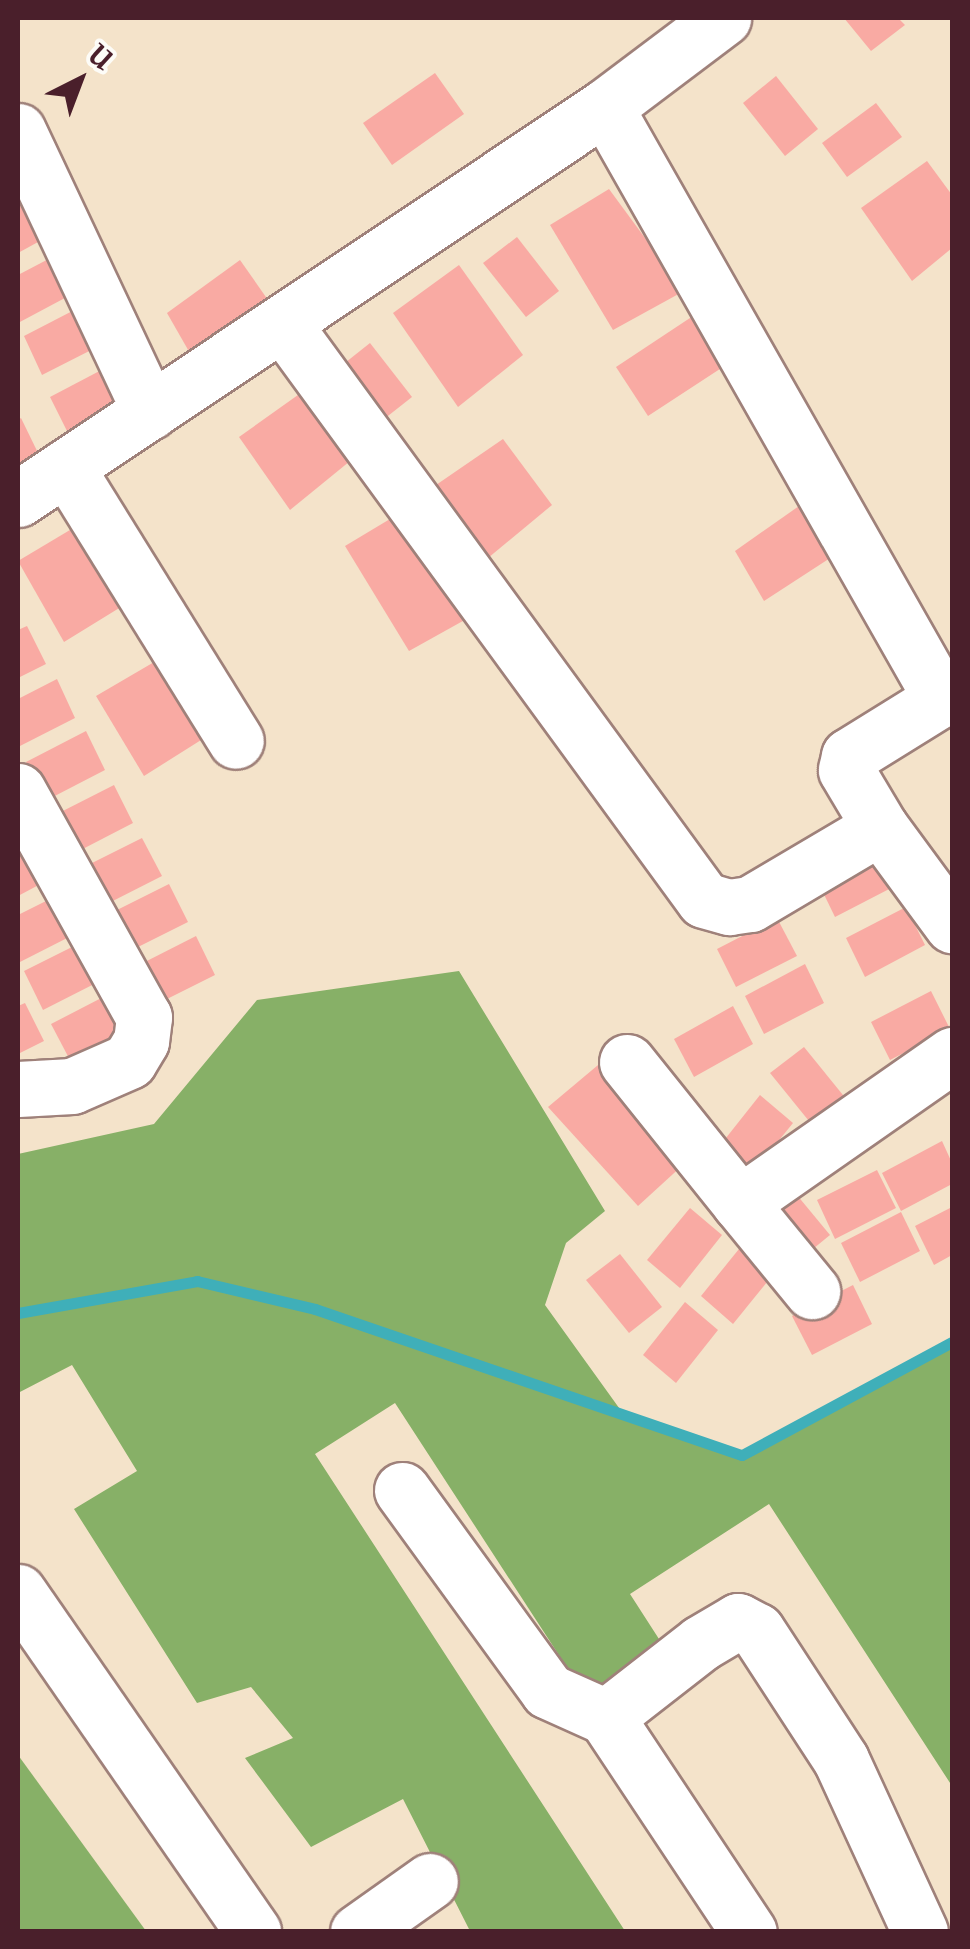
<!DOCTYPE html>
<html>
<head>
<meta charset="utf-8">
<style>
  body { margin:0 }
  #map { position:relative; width:970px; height:1949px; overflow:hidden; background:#f4e3ca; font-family:"IM FELL French Canon",serif }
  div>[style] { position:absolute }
  .forest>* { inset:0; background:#87b067 }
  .stream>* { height:11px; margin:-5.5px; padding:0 5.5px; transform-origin:5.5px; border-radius:5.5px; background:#3fafb9 }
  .building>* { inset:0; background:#f9aaa3 }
  .roads { filter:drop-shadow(2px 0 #9f817a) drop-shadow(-2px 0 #9f817a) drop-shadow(0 2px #9f817a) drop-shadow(0 -2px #9f817a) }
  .minor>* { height:55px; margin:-27.5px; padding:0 27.5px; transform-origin:27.5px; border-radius:27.5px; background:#fff }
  span { translate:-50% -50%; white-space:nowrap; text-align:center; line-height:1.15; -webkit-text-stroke:10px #fdfcf7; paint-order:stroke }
  .frame { position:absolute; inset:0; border:20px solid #4a1f2b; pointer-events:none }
  .north { position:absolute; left:30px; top:30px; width:100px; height:100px; -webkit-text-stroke:8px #fdfcf7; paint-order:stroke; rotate:42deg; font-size:28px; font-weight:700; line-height:40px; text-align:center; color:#4a1f2b }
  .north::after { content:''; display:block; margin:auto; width:35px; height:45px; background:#4a1f2b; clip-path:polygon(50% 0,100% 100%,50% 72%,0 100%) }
</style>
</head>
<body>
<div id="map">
  <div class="forest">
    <i style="clip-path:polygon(459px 971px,605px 1211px,566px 1243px,545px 1305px,627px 1419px,742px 1455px,952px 1342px,952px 1786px,769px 1504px,630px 1594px,668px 1653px,590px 1703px,395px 1403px,315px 1454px,625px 1931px,470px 1931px,403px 1799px,311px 1847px,245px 1758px,293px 1738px,251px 1687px,197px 1703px,74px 1509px,137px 1471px,72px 1365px,18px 1393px,18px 1154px,154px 1124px,257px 1000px)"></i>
    <i style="clip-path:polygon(18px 1755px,146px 1931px,18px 1931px)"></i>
  </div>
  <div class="stream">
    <i style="left:18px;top:1313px;width:182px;rotate:-10.1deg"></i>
    <i style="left:197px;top:1281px;width:121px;rotate:13.3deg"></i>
    <i style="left:315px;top:1309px;width:451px;rotate:18.9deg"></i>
    <i style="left:742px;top:1455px;width:238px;rotate:-28.3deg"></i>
  </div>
  <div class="building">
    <i style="clip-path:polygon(844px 18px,898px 18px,905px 25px,871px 51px)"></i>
    <i style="clip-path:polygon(435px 73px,464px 114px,392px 165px,363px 123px)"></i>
    <i style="clip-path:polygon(776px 76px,818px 129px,785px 156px,743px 103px)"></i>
    <i style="clip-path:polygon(876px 103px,902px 137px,847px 177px,822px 143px)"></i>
    <i style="clip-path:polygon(927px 161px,952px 195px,952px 248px,912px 281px,861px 208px)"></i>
    <i style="clip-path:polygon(609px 189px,684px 291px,613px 330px,550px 225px)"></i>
    <i style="clip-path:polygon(30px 198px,49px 236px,18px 253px,18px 205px)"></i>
    <i style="clip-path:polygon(517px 237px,559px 291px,526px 317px,483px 263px)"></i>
    <i style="clip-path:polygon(60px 253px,78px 291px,18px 323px,18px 275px)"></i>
    <i style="clip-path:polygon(240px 260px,275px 310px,195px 362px,167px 313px)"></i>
    <i style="clip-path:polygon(459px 265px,523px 355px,458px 407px,393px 313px)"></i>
    <i style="clip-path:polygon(84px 305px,103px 344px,42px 375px,24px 336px)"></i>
    <i style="clip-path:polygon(693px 316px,726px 365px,648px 416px,616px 367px)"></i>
    <i style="clip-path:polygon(370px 343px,412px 397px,379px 423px,336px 370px)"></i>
    <i style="clip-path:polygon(109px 366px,129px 404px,69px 435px,50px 397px)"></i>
    <i style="clip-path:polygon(305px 390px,355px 457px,290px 510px,239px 437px)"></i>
    <i style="clip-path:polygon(21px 418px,40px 457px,18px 468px,18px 420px)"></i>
    <i style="clip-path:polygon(503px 439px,552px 505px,488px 558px,436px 485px)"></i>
    <i style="clip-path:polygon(809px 499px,844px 549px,764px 601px,735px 551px)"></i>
    <i style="clip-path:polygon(405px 510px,479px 612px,409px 651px,345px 546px)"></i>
    <i style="clip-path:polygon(80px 524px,129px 602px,64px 642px,18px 561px)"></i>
    <i style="clip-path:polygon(27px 626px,46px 664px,18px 678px,18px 630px)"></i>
    <i style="clip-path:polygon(161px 658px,209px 735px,144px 776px,96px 696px)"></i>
    <i style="clip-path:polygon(57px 679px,75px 718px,18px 747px,18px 699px)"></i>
    <i style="clip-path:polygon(86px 731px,105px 770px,45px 801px,26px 762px)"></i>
    <i style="clip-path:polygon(114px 785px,133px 823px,73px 854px,53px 816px)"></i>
    <i style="clip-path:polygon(142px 838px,162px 876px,101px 907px,82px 868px)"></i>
    <i style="clip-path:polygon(29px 842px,48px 880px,18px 896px,18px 848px)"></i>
    <i style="clip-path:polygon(876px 847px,895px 886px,835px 917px,816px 878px)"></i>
    <i style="clip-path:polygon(169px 884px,188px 922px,128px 952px,109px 914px)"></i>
    <i style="clip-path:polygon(58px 895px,77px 933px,18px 963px,18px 915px)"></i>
    <i style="clip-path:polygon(906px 907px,925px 945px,865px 977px,846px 938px)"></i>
    <i style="clip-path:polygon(777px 918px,797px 956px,736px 987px,717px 949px)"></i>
    <i style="clip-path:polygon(196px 936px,215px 975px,155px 1005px,135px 967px)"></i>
    <i style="clip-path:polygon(84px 941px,104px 979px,43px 1010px,24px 971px)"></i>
    <i style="clip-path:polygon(805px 964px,824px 1003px,764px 1034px,745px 996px)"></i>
    <i style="clip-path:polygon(931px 991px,950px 1029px,890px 1060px,871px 1022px)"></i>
    <i style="clip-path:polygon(111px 993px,131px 1031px,71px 1062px,51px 1024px)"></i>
    <i style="clip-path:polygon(25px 1003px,44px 1041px,18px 1054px,18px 1006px)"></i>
    <i style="clip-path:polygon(733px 1006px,753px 1044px,694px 1077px,674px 1039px)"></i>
    <i style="clip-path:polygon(804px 1047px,847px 1100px,813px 1126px,770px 1073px)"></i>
    <i style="clip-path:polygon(610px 1055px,696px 1153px,638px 1206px,548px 1107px)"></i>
    <i style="clip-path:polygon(760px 1095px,793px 1123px,750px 1176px,718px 1148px)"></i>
    <i style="clip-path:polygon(942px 1141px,952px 1163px,952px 1184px,901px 1211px,882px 1173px)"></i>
    <i style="clip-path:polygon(877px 1170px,896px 1208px,835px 1239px,817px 1200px)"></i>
    <i style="clip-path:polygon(787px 1183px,830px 1235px,797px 1262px,754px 1209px)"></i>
    <i style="clip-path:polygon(952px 1207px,952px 1255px,934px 1265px,915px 1226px)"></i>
    <i style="clip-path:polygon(690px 1208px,722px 1235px,680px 1288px,647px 1260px)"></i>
    <i style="clip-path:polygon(901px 1212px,920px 1251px,860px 1282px,841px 1243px)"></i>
    <i style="clip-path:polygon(743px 1244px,776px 1271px,733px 1324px,701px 1296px)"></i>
    <i style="clip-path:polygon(620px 1254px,662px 1307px,629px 1333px,586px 1280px)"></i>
    <i style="clip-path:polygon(853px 1285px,872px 1324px,812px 1355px,792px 1316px)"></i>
    <i style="clip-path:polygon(685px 1302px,718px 1330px,676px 1383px,643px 1355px)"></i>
  </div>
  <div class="roads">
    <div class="minor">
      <i style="left:605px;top:107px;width:674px;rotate:60.39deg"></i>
      <i style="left:938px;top:693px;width:9px;rotate:103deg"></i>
      <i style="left:936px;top:702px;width:102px;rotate:148.2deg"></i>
      <i style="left:849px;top:756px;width:14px;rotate:102deg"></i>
      <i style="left:846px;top:770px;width:66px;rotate:59.2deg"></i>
      <i style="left:18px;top:131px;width:310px;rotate:64.8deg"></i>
      <i style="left:283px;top:324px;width:713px;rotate:53.84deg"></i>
      <i style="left:704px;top:900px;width:26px;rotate:16deg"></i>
      <i style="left:729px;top:907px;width:21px;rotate:-8deg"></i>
      <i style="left:750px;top:904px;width:151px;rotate:-30.6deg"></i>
      <i style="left:880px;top:827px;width:122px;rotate:53.7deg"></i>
      <i style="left:66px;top:467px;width:322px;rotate:58.2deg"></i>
      <i style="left:18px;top:499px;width:706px;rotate:-33.74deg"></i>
      <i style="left:605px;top:107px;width:148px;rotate:-37deg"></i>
      <i style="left:18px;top:791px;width:259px;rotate:60.9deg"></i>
      <i style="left:144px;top:1017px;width:24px;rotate:97deg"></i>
      <i style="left:141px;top:1041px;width:23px;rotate:121deg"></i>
      <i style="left:129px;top:1061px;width:62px;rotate:156.3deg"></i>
      <i style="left:72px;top:1086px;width:54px;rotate:176.8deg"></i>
      <i style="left:627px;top:1062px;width:181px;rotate:51.3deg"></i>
      <i style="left:740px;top:1203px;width:259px;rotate:-34.9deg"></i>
      <i style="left:740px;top:1203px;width:114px;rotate:50.7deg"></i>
      <i style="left:402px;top:1490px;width:248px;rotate:54deg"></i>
      <i style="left:548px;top:1691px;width:64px;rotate:24.1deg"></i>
      <i style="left:606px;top:1717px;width:258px;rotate:56.4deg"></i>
      <i style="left:18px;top:1592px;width:413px;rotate:55.3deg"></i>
      <i style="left:606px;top:1717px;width:120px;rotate:-37.9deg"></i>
      <i style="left:701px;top:1643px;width:43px;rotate:-30.7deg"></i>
      <i style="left:738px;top:1621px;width:21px;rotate:28deg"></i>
      <i style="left:757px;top:1631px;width:154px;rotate:56.9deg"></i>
      <i style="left:841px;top:1760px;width:189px;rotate:65.3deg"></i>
      <i style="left:358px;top:1932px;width:88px;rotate:-35.3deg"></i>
    </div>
  </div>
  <div class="frame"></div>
  <div class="north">U</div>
</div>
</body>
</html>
